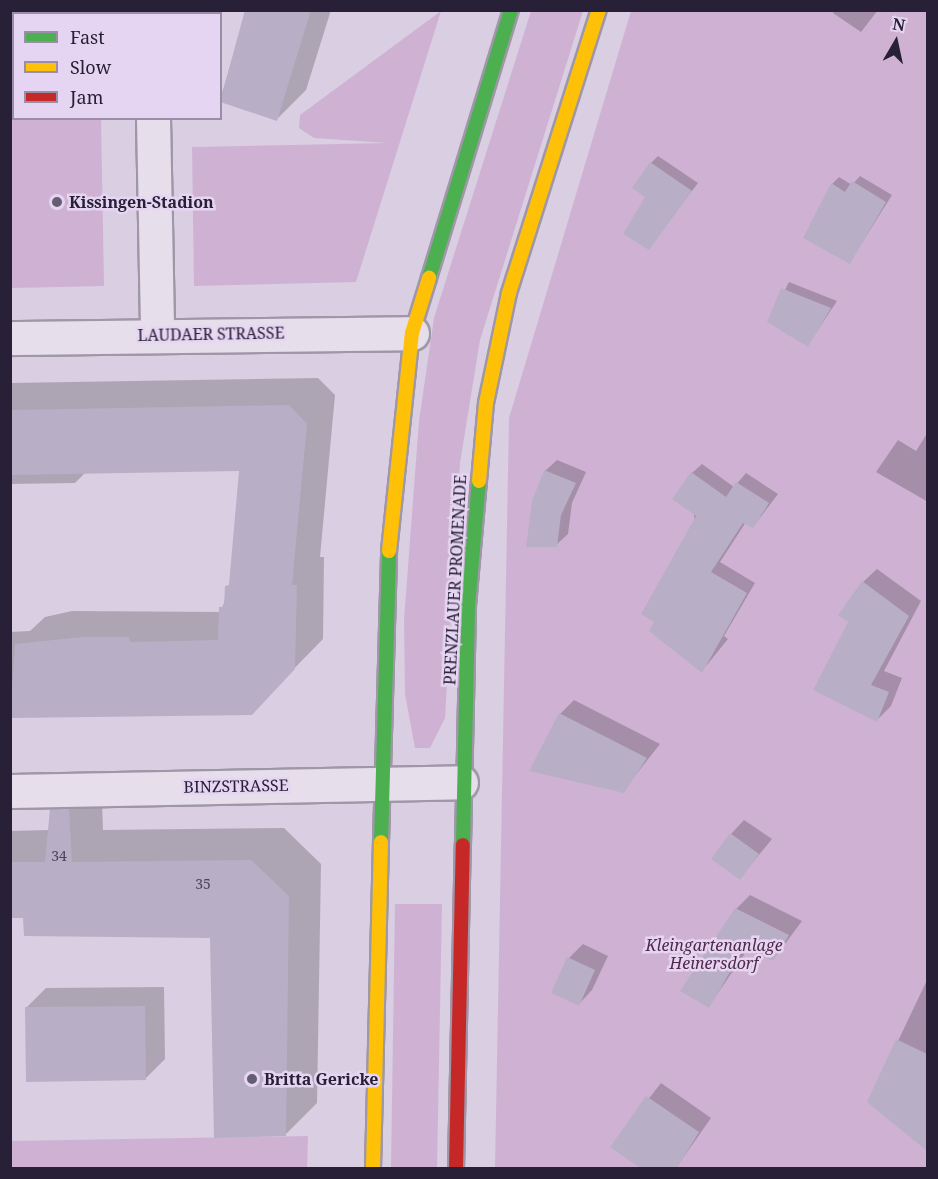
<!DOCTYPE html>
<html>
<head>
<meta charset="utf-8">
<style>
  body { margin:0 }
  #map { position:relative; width:938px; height:1179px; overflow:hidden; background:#d9cee2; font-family:"Noto Serif",serif }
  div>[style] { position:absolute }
  .green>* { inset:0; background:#cfb2d3 }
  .shadow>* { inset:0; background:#0003 }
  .building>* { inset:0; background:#b8afc6 }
  .roads { filter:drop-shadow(2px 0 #9f97a8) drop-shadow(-2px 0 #9f97a8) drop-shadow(0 2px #9f97a8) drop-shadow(0 -2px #9f97a8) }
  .street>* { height:33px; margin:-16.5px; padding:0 16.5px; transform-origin:16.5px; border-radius:16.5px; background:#e6dfeb }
  .fast>* { height:14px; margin:-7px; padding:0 7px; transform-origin:7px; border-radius:7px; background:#4caf50 }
  .slow>* { height:14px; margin:-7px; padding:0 7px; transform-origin:7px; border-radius:7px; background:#ffc107 }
  .jam>* { height:14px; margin:-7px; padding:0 7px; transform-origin:7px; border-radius:7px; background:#c62828 }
  .dots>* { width:16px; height:16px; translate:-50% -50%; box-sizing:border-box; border:3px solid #e6d5f2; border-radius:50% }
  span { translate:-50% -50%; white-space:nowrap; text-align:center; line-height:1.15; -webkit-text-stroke:5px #e6d5f2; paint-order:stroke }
  .number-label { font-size:14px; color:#4b445a }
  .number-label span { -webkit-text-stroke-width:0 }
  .poi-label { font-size:16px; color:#272036; font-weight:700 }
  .left { translate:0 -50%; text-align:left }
  .street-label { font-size:16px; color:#272036 }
  .park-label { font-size:16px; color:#50284c; font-style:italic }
  .frame { position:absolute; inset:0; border:12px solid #272036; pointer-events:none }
  .legend { position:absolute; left:12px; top:12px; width:210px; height:108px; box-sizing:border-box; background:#e6d5f2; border:2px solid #9a8da7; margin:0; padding:8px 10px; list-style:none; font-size:18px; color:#272036 }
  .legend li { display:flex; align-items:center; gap:12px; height:30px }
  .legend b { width:30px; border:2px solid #9a8da7 }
  .north { position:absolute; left:866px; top:12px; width:60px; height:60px; -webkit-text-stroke:4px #e6d5f2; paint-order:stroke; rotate:9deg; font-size:16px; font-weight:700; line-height:24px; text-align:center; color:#272036 }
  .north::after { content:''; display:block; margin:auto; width:21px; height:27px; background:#272036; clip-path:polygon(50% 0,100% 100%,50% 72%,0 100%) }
</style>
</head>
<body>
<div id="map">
  <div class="green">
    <i style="clip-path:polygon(10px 11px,99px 11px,14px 14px,14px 118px,101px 119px,104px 286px,11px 288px)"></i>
    <i style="clip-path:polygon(441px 11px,356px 282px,194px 286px,192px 147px,387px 143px,314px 138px,299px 128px,300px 115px)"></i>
    <i style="clip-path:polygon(531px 11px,583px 11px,480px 340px,460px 463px,445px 718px,430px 748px,415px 748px,405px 694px,404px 620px,419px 421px,434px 318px)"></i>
    <i style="clip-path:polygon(631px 11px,927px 11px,927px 1168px,495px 1168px,509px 418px)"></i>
    <i style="clip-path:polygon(395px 904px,442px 904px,437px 1168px,391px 1168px)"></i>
    <i style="clip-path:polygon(308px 1136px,307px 1168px,11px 1168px,10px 1141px)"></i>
  </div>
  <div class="shadow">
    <i style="clip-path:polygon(247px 10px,331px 10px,306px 90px,277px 119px,220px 100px)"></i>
    <i style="clip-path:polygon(878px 10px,861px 32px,833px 13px,834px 10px)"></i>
    <i style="clip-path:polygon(658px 156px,698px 183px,649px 248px,647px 197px,651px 163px)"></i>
    <i style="clip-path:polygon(860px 176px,892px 195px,850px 262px,832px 184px,839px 177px,852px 185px)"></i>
    <i style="clip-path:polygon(789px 282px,837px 301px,808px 345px,769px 321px)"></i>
    <i style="clip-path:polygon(318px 378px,335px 395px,320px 557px,324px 557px,323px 639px,276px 687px,10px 717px,10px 632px,30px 631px,45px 617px,72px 611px,221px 612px,231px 582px,241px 470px,86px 472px,75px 483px,10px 484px,10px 383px)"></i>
    <i style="clip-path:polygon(928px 432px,928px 502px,876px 472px,898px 440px,916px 451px)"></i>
    <i style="clip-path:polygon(557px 460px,586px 472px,572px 503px,568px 534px,556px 545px,545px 471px)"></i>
    <i style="clip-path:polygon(702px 464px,734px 487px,746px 473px,778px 494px,753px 527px,746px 522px,720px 562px,755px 583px,724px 636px,728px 639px,702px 671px,692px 473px)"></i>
    <i style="clip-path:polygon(877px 569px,921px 601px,884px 671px,902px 678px,891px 706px,877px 720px,850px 621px,863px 582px)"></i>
    <i style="clip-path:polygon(574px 700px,660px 744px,623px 791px,560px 714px)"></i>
    <i style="clip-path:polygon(84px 777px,101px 777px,103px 830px,284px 828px,321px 864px,317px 1103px,285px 1135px,212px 937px,10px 916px,10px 831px,49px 830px,51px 810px)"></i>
    <i style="clip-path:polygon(744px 820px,772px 839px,740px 878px,731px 834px)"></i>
    <i style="clip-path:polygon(750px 895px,802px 921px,773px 960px,748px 949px,709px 1006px,736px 909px)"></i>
    <i style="clip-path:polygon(583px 944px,608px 956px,592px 990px,579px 1004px,569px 958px)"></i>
    <i style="clip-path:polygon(928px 978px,928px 1114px,925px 1118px,869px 1102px)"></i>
    <i style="clip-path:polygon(164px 987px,165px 1059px,145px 1079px,26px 1008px,46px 988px)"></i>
    <i style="clip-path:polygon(661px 1083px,711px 1118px,676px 1168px,614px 1143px)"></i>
  </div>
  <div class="building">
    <i style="clip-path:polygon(245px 10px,311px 10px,277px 121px,220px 102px)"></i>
    <i style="clip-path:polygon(650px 162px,692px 191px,649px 250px,623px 234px,645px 197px,632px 188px)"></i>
    <i style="clip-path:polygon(852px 181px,886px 202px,850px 264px,803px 238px,831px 183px,845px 192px)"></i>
    <i style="clip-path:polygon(781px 288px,831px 308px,808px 347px,767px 322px)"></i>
    <i style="clip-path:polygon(289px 405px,307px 424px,292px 585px,297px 585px,295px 669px,252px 715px,10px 718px,15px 644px,82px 637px,129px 637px,130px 642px,218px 640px,219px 607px,224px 607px,225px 586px,229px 585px,239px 471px,10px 475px,10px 410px)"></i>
    <i style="clip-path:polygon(544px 470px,576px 483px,561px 515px,557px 547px,526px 547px,532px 501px)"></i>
    <i style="clip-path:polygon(691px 472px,726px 497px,736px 482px,769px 503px,753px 528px,743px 523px,711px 572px,747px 593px,702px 673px,649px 631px,654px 622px,641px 614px,696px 516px,672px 499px)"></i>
    <i style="clip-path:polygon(862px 581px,909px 616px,871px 685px,889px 692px,877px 722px,813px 690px,848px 622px,838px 615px)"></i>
    <i style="clip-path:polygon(559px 713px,647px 758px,624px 793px,529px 771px)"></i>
    <i style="clip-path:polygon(50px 809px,69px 809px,72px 862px,251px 860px,289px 896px,286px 1136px,214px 1138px,210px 938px,24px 936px,23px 918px,10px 918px,10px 862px,45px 862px)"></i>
    <i style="clip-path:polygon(730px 833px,759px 854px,740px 880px,711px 859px)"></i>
    <i style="clip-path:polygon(735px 908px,789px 935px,773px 961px,744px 948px,709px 1008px,680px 991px)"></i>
    <i style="clip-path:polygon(567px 957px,595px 970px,579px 1006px,551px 993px)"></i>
    <i style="clip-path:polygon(145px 1006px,146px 1080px,26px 1082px,25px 1007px)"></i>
    <i style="clip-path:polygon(896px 1039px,927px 1054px,927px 1151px,867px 1102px)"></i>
    <i style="clip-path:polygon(646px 1096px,699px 1132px,677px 1168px,640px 1168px,610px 1147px)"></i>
  </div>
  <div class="roads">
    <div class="street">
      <i style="left:151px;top:10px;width:4px;rotate:90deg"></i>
      <i style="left:153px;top:118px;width:216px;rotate:88.9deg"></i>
      <i style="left:10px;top:338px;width:402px;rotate:-0.7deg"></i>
      <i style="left:10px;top:791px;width:451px;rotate:-1.1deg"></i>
    </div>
    <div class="fast">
      <i style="left:429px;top:278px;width:280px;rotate:-73deg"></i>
      <i style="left:381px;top:842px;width:291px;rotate:-88.4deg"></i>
      <i style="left:463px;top:845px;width:239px;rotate:-88.8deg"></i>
      <i style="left:468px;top:606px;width:125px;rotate:-85deg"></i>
    </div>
    <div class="slow">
      <i style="left:479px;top:481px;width:78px;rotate:-84.9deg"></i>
      <i style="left:486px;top:403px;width:112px;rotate:-78.2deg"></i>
      <i style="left:509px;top:293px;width:297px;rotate:-72.4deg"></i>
      <i style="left:389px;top:551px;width:219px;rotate:-84deg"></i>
      <i style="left:412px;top:333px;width:58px;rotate:-72.8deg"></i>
      <i style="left:373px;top:1168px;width:326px;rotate:-88.6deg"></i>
    </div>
    <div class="jam">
      <i style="left:456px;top:1168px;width:323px;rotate:-88.8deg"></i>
    </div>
  </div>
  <div class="dots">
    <i style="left:57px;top:202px;background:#655d72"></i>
    <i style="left:252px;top:1079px;background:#655d72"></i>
  </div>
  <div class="number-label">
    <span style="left:59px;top:856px">34</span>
    <span style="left:203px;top:884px">35</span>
  </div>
  <div class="poi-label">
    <span class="left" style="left:69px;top:202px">Kissingen-Stadion</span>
    <span class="left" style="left:264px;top:1079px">Britta Gericke</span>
  </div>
  <div class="street-label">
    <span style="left:211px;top:334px;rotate:-1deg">LAUDAER STRASSE</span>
    <span style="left:455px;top:580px;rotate:-87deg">PRENZLAUER PROMENADE</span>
    <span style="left:236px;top:786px;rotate:-1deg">BINZSTRASSE</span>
  </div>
  <div class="park-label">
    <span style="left:714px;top:954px">Kleingartenanlage<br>Heinersdorf</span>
  </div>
  <div class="frame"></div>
  <ul class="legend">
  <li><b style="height:8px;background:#4caf50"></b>Fast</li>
  <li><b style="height:8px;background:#ffc107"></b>Slow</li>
  <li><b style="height:8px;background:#c62828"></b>Jam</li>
  </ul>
  <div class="north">N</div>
</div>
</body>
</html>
